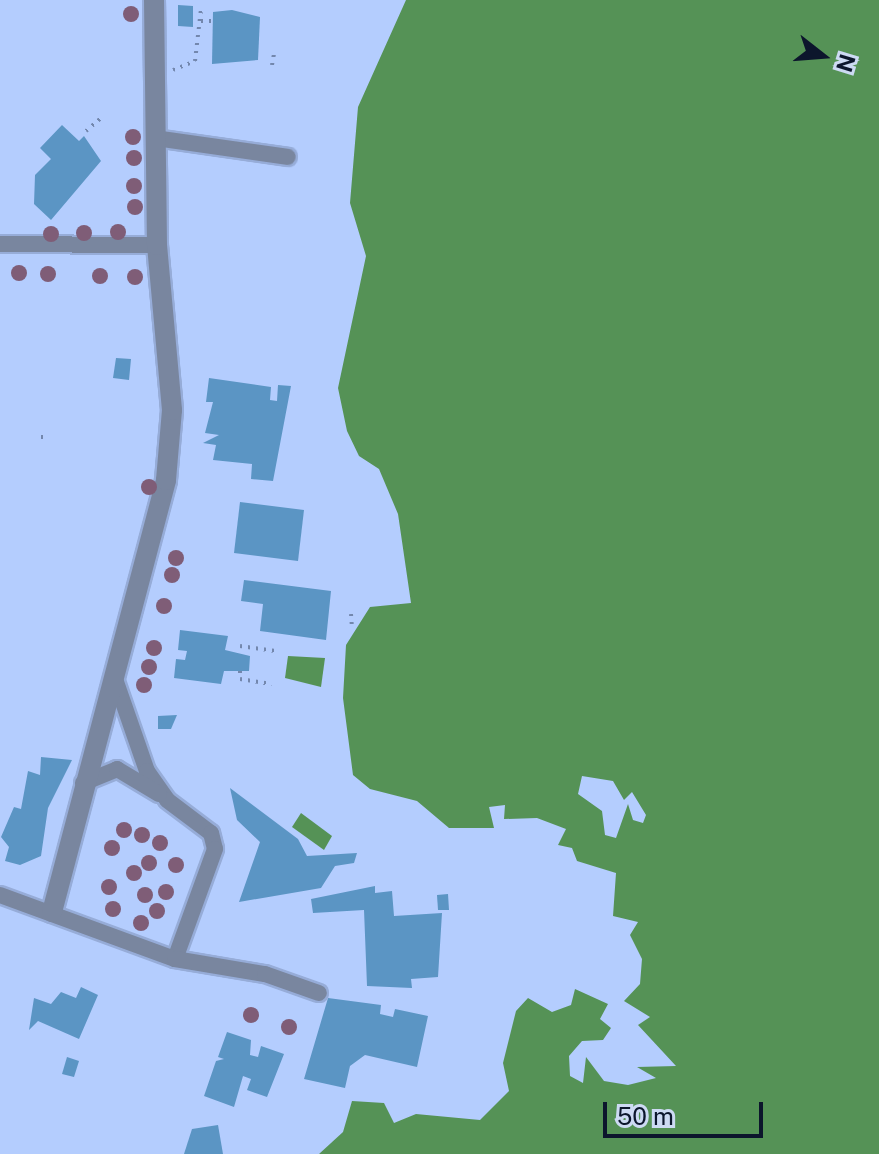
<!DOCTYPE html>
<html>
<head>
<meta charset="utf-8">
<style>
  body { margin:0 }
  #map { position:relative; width:879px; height:1154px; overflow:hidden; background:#b4cdfe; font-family:"Public Sans",sans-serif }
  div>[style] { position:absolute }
  .water>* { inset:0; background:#559256 }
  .building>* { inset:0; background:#5b95c4 }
  .path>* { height:4px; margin-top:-2px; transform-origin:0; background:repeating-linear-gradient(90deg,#7387ad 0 2px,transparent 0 8px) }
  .roads { filter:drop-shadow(2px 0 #96acd8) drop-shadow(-2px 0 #96acd8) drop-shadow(0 2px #96acd8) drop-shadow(0 -2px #96acd8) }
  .minor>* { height:16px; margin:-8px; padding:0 8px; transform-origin:8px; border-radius:8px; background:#79869f }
  .tertiary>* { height:20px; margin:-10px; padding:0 10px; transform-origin:10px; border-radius:10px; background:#79869f }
  .trees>* { width:16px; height:16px; margin:-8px; border-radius:50%; background:#7f5d77 }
  span { translate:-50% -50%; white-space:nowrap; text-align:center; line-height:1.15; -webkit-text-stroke:6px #cddaf3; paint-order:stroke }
  .north { position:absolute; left:783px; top:16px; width:80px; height:80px; -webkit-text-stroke:6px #cddaf3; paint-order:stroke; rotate:107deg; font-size:22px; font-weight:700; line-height:32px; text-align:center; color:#0c162c }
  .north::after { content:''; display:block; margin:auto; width:28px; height:36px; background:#0c162c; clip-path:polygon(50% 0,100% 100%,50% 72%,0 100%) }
  .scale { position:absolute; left:603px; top:1102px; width:160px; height:36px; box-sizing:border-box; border:4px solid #0c162c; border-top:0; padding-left:10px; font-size:24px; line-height:28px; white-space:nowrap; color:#0c162c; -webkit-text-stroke:6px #cddaf3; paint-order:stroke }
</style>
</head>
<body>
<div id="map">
  <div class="water">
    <i style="clip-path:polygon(evenodd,406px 0,879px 0,879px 1154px,319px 1154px,343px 1132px,352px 1101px,384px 1103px,394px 1123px,416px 1114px,480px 1120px,509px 1091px,503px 1063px,516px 1011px,528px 998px,552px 1012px,571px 1005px,575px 989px,608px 1004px,600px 1019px,611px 1028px,603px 1040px,582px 1041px,569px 1056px,570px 1076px,583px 1083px,586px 1057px,604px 1081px,628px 1085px,656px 1078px,637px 1067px,676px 1066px,638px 1025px,650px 1017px,624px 1001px,640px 984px,642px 959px,630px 935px,638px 922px,613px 916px,616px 873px,577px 861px,572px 848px,558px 845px,566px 829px,537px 818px,504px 819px,505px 805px,489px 807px,494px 828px,449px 828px,417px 801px,370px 789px,353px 775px,343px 698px,346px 645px,370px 607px,411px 603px,398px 514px,379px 469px,359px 456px,347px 431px,338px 388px,366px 256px,350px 203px,358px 107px,406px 0,582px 776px,613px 781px,624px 800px,632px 792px,646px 815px,643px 823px,633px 820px,628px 804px,616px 838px,605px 835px,602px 811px,578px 794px,582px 776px)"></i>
    <i style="clip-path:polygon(288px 656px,325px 658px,321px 687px,285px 678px)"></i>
    <i style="clip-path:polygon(301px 813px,332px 836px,324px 850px,292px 827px)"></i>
  </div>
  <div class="building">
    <i style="clip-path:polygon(178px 5px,193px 6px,193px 27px,178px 26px)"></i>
    <i style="clip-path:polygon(232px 10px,260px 17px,258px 60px,212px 64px,213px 12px)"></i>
    <i style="clip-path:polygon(62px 125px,79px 141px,84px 136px,101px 161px,51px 220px,34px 204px,35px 175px,51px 159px,40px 148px)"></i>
    <i style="clip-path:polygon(116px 358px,131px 359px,129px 380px,113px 378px)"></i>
    <i style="clip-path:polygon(209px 378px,271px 387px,270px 400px,277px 401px,278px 385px,291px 386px,273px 481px,251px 479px,252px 464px,213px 460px,216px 445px,203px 443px,219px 435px,205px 433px,213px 402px,206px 402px)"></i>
    <i style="clip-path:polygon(240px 502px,304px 510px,298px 561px,234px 553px)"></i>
    <i style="clip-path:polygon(244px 580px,331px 591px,326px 640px,260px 631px,263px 604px,241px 601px)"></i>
    <i style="clip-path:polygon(180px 630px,228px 636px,225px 650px,250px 656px,249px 671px,224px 671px,221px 684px,174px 678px,176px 659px,185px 660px,187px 651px,178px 650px)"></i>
    <i style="clip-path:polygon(177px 715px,171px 729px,158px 729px,158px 716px)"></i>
    <i style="clip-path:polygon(41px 757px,72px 760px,48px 808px,41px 856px,20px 865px,5px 861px,9px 847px,1px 837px,14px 807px,21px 809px,28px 771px,40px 775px)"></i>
    <i style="clip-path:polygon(230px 788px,298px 839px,307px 856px,357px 853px,354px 863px,335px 866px,321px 888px,239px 902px,260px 842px,237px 820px)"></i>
    <i style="clip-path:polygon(375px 886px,375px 893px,392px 891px,394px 916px,442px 913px,438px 977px,411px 979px,412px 988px,367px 986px,364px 910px,313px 913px,311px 899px)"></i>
    <i style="clip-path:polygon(448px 894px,449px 910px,438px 910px,437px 895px)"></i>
    <i style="clip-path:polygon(81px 987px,98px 995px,79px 1039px,38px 1021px,29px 1030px,34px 998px,51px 1004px,61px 992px,76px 998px)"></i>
    <i style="clip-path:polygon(328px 998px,381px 1005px,380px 1014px,393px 1017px,395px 1009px,428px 1016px,417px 1067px,365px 1055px,350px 1066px,345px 1088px,304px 1079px)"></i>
    <i style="clip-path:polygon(227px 1032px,251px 1040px,250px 1055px,258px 1057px,261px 1046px,284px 1054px,267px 1097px,247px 1090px,251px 1079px,243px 1076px,234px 1107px,204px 1096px,216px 1061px,224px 1059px,218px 1057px)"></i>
    <i style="clip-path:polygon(67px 1057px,79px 1061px,74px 1077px,62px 1074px)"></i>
    <i style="clip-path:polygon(218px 1125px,223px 1154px,184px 1154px,192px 1129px)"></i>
  </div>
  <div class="path">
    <i style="left:201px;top:21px;width:11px"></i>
    <i style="left:272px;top:65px;width:11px;rotate:-80deg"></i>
    <i style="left:173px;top:70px;width:24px;rotate:-22deg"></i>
    <i style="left:195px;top:61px;width:52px;rotate:-83.4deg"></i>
    <i style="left:86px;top:131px;width:21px;rotate:-41deg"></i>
    <i style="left:41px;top:437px;width:8px"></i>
    <i style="left:351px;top:614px;width:13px;rotate:86deg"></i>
    <i style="left:240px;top:646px;width:36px;rotate:8deg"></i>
    <i style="left:240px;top:671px;width:8px;rotate:90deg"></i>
    <i style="left:240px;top:679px;width:32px;rotate:9deg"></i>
  </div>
  <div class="roads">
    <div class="minor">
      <i style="left:155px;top:138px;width:134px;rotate:8.1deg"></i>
      <i style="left:0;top:244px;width:157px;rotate:0.4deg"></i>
      <i style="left:116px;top:682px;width:94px;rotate:70.8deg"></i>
      <i style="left:147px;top:771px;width:35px;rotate:55deg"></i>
      <i style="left:167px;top:800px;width:55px;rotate:36.9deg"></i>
      <i style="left:211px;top:833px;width:16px;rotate:76deg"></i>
      <i style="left:215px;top:849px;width:117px;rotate:110deg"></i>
      <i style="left:83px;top:783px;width:37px;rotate:-22deg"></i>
      <i style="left:117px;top:769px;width:49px;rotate:30.8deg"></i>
      <i style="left:0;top:895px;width:186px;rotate:20.1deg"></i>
      <i style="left:175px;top:959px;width:91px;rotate:9.5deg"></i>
      <i style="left:265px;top:974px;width:57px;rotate:19.4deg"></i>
    </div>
    <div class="tertiary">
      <i style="left:52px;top:912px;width:447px;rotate:-75.2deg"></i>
      <i style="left:166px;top:480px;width:70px;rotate:-85.1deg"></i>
      <i style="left:172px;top:410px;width:166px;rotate:-95.2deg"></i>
      <i style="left:157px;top:245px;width:245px;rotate:-90.7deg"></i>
    </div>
  </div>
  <div class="trees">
    <i style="left:131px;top:14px"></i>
    <i style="left:133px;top:137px"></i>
    <i style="left:134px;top:158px"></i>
    <i style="left:134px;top:186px"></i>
    <i style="left:135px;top:207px"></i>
    <i style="left:118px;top:232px"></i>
    <i style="left:84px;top:233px"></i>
    <i style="left:51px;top:234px"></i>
    <i style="left:19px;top:273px"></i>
    <i style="left:48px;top:274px"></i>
    <i style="left:100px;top:276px"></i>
    <i style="left:135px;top:277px"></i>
    <i style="left:149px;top:487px"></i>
    <i style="left:176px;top:558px"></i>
    <i style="left:172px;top:575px"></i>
    <i style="left:164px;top:606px"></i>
    <i style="left:154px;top:648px"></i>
    <i style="left:149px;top:667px"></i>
    <i style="left:144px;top:685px"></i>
    <i style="left:124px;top:830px"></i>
    <i style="left:142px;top:835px"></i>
    <i style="left:160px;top:843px"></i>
    <i style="left:112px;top:848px"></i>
    <i style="left:149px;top:863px"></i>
    <i style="left:176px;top:865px"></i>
    <i style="left:134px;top:873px"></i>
    <i style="left:109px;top:887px"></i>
    <i style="left:166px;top:892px"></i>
    <i style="left:145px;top:895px"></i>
    <i style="left:113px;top:909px"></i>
    <i style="left:157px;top:911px"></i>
    <i style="left:141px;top:923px"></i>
    <i style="left:251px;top:1015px"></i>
    <i style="left:289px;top:1027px"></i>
  </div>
  <div class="north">N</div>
  <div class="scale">50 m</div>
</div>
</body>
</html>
